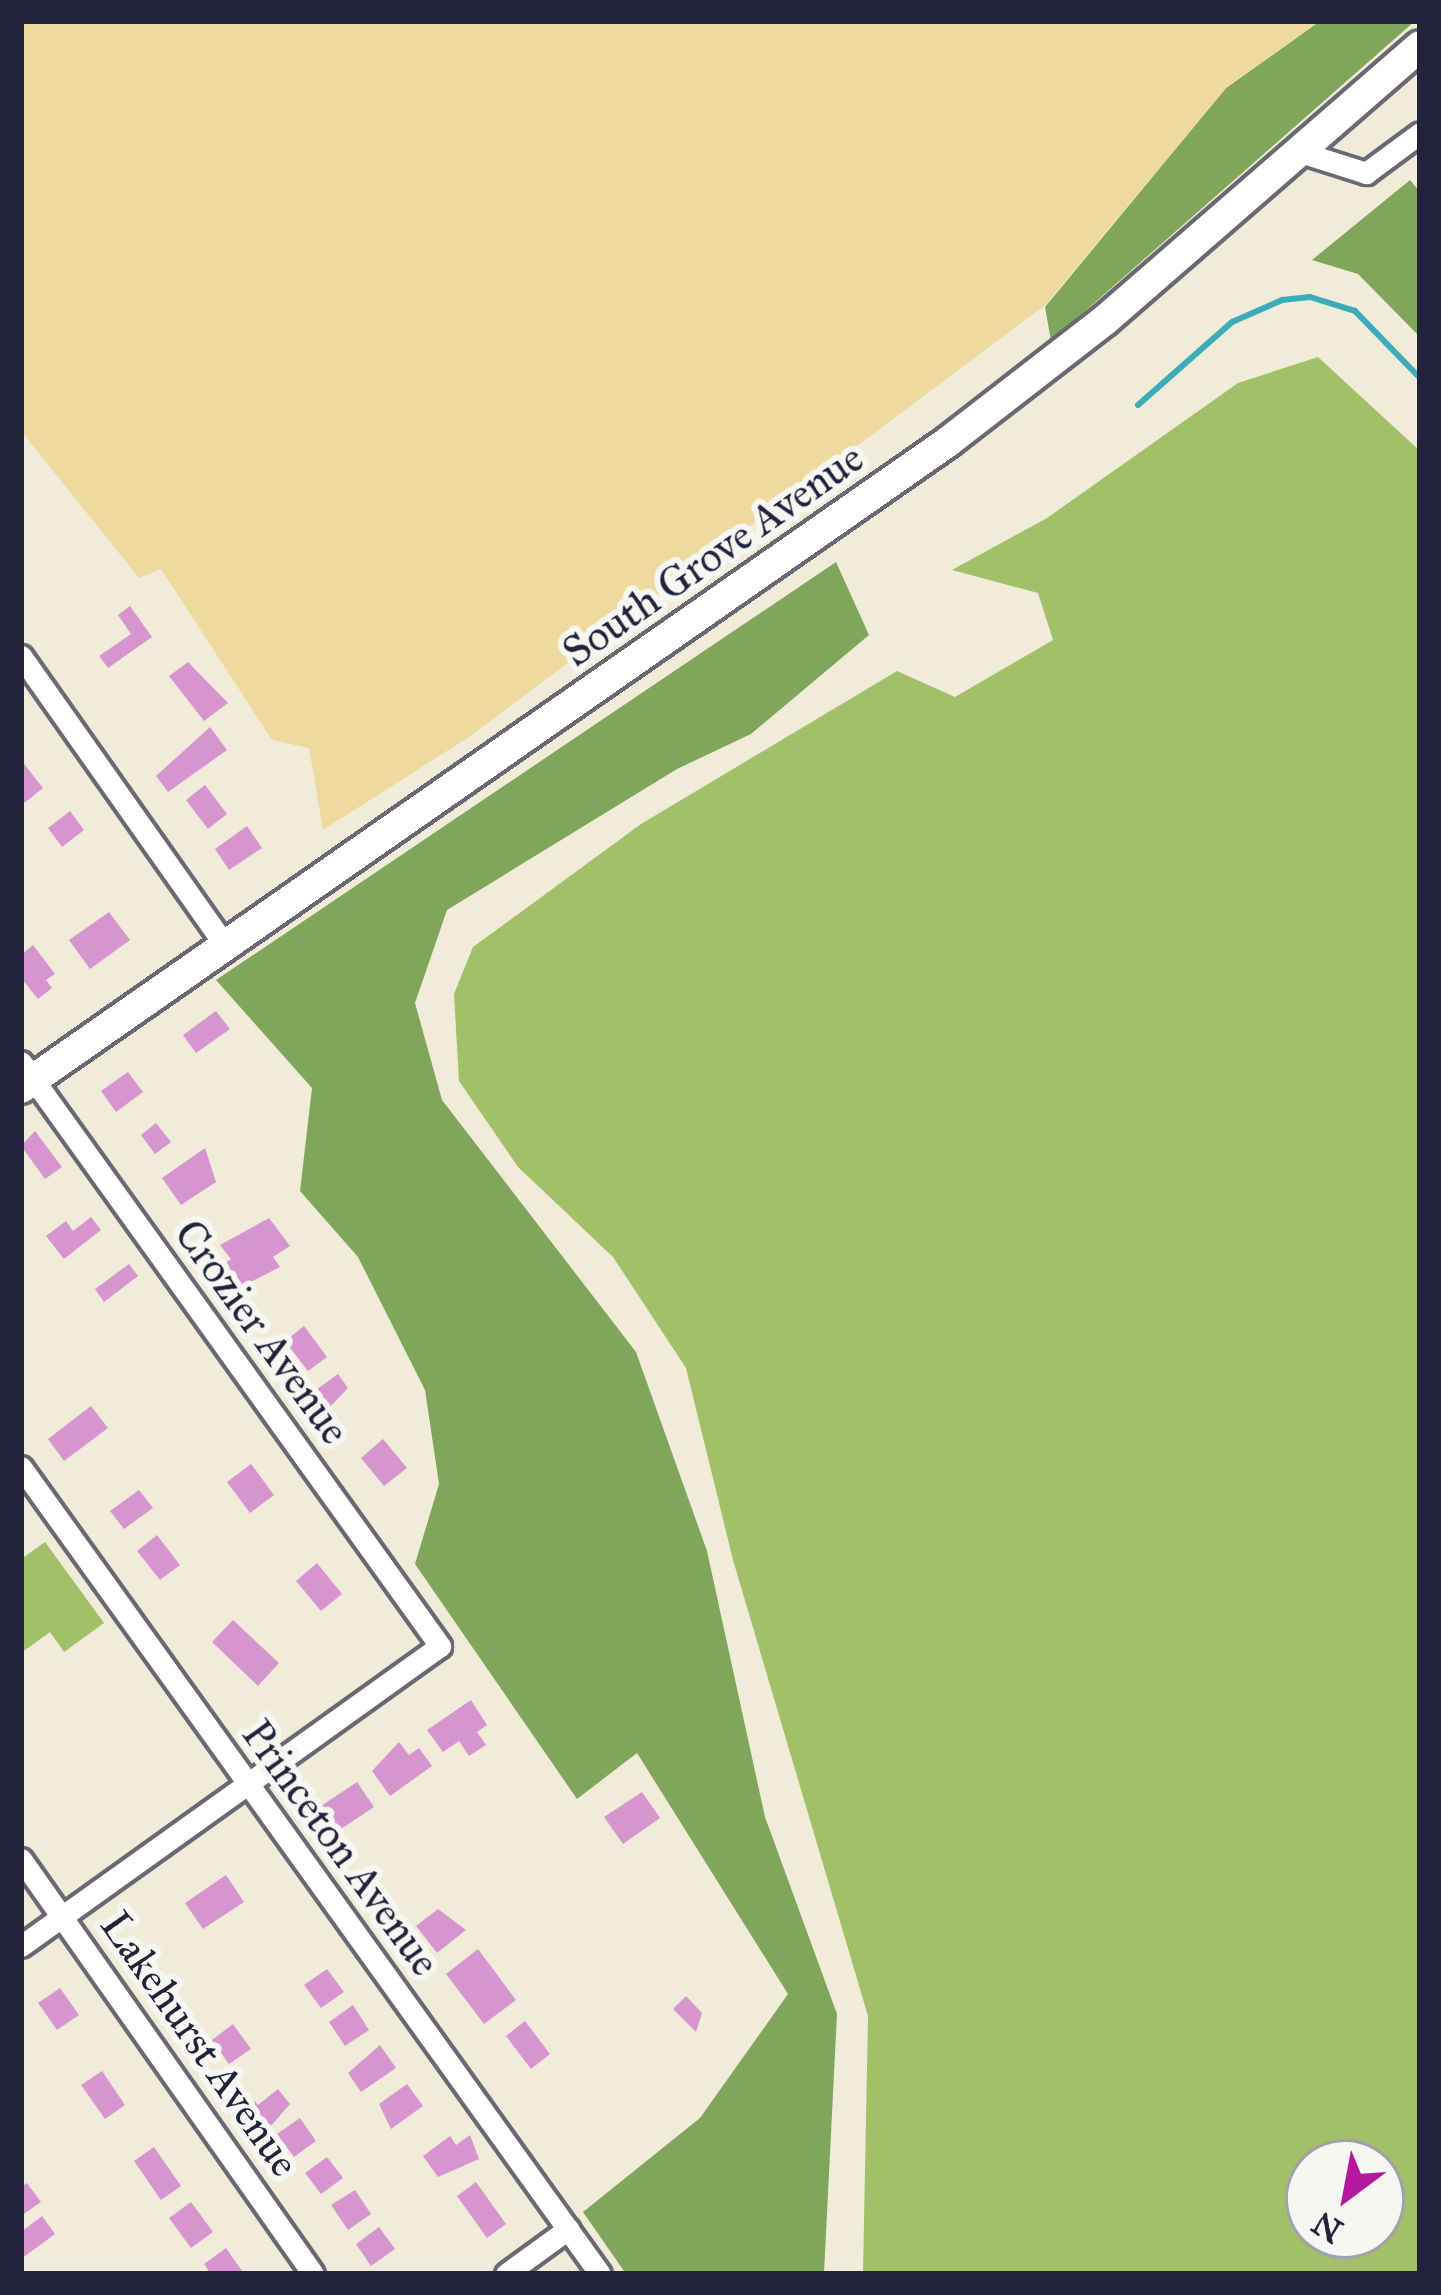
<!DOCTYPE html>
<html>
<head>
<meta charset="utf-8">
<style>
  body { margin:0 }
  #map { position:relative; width:1441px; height:2295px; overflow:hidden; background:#f1ecda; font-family:"IM FELL Great Primer",serif }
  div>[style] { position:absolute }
  .green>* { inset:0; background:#a1c068 }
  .forest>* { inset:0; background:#80a65c }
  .sand>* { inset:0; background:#eeda9e }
  .stream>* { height:6px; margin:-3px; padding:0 3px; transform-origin:3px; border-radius:3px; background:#3cacb8 }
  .building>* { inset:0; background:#d795cf }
  .roads { filter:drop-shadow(3px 0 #6a6973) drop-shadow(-3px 0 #6a6973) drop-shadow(0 3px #6a6973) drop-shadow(0 -3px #6a6973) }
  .street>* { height:21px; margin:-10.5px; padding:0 10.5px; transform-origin:10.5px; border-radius:10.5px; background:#fff }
  .secondary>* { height:30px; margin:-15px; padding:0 15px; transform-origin:15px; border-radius:15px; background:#fff }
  span { translate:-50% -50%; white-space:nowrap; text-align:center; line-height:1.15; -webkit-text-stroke:12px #f6f6f2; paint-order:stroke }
  .street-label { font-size:42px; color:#22223b }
  .frame { position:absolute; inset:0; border:24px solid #22223b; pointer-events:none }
  .north { position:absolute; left:1285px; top:2139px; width:120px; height:120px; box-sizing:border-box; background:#f6f6f2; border:3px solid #a1a1a9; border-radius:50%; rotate:212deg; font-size:33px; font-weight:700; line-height:48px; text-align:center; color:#22223b }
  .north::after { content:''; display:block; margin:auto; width:42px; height:54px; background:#b5179e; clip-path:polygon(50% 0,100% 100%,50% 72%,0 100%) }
</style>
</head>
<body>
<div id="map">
  <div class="green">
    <i style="clip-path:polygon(evenodd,1318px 357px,1420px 451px,1420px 2274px,863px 2274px,868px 2016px,733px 1560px,686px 1368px,613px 1257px,518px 1167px,459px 1081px,454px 994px,473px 947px,641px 824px,897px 671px,955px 697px,1053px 640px,1038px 593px,952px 570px,1047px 518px,1238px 383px,1318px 357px,1309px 2163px,1381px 2163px,1381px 2235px,1309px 2235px,1309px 2163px)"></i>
    <i style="clip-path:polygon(45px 1542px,104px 1623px,64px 1652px,50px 1632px,21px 1653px,21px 1559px)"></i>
  </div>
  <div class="forest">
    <i style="clip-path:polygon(1320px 21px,1415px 21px,1051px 341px,1045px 307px,1226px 88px)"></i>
    <i style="clip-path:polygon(1410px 180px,1420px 192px,1420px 337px,1358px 274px,1312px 260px)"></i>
    <i style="clip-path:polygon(836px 562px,869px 635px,751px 734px,677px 769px,447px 910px,415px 1003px,442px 1100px,636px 1352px,707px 1551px,765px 1817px,837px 2014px,824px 2274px,626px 2274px,583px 2212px,700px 2118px,788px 1994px,637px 1753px,577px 1799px,415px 1564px,439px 1484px,425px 1390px,358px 1257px,300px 1191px,312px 1088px,216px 980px)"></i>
  </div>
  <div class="sand">
    <i style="clip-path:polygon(21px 21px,1320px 21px,1226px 88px,1045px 305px,469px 737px,323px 830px,309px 748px,272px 740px,161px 569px,139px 578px,21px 431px)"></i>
  </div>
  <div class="stream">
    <i style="left:1138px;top:405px;width:125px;rotate:-41.4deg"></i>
    <i style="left:1232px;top:322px;width:55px;rotate:-23.7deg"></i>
    <i style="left:1282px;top:300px;width:28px;rotate:-6deg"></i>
    <i style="left:1310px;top:297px;width:47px;rotate:17.3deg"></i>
    <i style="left:1355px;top:311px;width:93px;rotate:45.9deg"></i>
  </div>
  <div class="building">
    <i style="clip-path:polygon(130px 606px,152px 637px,108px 668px,99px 656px,131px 634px,118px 615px)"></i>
    <i style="clip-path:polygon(188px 662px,228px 703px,204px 721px,169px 676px)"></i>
    <i style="clip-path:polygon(210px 727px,227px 750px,168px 792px,156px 776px)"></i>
    <i style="clip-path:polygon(21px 760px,43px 788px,23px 804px,21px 801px)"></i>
    <i style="clip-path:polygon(205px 785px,227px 814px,208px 829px,186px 800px)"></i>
    <i style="clip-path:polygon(70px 811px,84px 830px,62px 847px,48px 828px)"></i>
    <i style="clip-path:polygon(247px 826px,262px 848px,229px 870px,215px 849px)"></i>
    <i style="clip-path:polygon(109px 912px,130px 940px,90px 969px,69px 940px)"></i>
    <i style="clip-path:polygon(33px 945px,55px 974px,46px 980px,52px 988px,38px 999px,21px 978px,21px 955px)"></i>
    <i style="clip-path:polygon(216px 1011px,230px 1029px,196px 1053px,183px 1035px)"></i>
    <i style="clip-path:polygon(128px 1072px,143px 1092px,116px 1112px,101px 1091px)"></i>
    <i style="clip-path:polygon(156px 1123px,171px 1142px,155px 1154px,141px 1135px)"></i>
    <i style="clip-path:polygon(35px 1131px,62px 1167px,45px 1179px,21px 1146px)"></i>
    <i style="clip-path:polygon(205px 1148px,216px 1182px,181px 1205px,162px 1178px)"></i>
    <i style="clip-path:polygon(91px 1217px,101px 1230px,64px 1259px,46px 1236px,66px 1221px,73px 1231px)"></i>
    <i style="clip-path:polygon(269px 1218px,290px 1246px,273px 1257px,280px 1267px,233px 1291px,217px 1269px,231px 1259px,220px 1245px)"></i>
    <i style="clip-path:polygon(129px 1264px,138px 1276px,104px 1302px,95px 1289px)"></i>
    <i style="clip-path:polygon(304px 1326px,327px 1357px,308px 1371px,285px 1341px)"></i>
    <i style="clip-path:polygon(338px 1374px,348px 1388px,328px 1409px,316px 1390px)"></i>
    <i style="clip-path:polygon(91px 1406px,108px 1428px,64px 1461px,48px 1439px)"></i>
    <i style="clip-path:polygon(383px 1439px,407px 1468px,384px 1486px,361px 1458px)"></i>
    <i style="clip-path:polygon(251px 1464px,274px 1495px,250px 1513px,227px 1482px)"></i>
    <i style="clip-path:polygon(139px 1490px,153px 1508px,124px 1529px,110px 1511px)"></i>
    <i style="clip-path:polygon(157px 1535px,180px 1565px,160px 1580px,137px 1551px)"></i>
    <i style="clip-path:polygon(317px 1563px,342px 1594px,321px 1611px,296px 1581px)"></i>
    <i style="clip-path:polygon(233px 1620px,279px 1663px,258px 1686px,212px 1642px)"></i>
    <i style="clip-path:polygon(471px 1700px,487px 1725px,477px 1732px,486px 1745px,469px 1756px,459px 1741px,443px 1752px,427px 1730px)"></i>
    <i style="clip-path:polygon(399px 1742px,409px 1755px,419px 1748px,432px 1766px,390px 1796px,372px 1771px)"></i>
    <i style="clip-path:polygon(357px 1782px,374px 1807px,332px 1835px,315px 1810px)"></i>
    <i style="clip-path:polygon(642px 1792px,660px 1818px,623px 1844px,604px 1817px)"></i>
    <i style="clip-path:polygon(226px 1875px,244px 1902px,203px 1929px,185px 1903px)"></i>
    <i style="clip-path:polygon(438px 1909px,466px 1930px,437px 1953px,416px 1926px)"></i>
    <i style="clip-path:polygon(478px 1949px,516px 2000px,484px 2024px,446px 1974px)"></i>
    <i style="clip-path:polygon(327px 1969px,344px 1992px,321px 2008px,304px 1985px)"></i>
    <i style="clip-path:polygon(60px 1988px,79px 2015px,57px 2030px,38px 2003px)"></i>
    <i style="clip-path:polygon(686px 1996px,702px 2013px,696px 2032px,673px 2009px)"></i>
    <i style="clip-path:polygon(353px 2005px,369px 2030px,345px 2046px,329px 2022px)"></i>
    <i style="clip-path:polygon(525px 2021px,550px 2054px,531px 2069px,506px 2036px)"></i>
    <i style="clip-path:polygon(233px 2024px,251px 2049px,229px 2064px,212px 2040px)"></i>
    <i style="clip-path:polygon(380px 2045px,396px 2068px,361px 2092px,348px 2073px)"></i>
    <i style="clip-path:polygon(102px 2071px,125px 2105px,105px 2119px,81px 2085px)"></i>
    <i style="clip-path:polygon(407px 2084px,423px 2106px,391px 2129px,379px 2104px)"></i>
    <i style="clip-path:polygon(278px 2089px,290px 2104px,263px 2135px,255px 2132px,241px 2106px,252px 2098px,258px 2105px)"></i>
    <i style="clip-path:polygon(300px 2118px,316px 2141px,294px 2157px,277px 2134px)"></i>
    <i style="clip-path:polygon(470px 2135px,479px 2159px,438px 2177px,423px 2156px,450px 2136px,456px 2145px)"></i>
    <i style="clip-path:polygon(154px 2147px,181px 2186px,161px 2200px,134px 2161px)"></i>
    <i style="clip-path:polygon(327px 2157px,343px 2178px,321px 2194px,305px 2173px)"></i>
    <i style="clip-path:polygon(476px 2182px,506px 2224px,487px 2238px,457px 2196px)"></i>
    <i style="clip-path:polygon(27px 2183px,41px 2202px,21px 2216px,21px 2187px)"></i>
    <i style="clip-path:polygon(355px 2190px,371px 2214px,348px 2230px,331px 2205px)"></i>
    <i style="clip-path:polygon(191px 2202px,213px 2232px,191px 2248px,169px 2218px)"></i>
    <i style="clip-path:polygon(42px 2216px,55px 2234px,21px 2259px,21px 2232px)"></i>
    <i style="clip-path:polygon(379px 2227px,395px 2249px,371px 2266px,356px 2244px)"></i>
    <i style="clip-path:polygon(226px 2248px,244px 2274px,211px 2274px,204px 2264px)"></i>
  </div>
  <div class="roads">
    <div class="street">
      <i style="left:1294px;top:150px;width:76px;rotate:17.7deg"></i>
      <i style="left:1366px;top:173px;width:67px;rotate:-36.5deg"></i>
      <i style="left:21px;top:656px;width:354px;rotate:54.8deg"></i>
      <i style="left:21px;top:1062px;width:719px;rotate:54.34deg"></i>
      <i style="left:440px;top:1646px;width:515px;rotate:144.4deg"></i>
      <i style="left:21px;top:1467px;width:993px;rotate:54.34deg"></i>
      <i style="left:21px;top:1859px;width:507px;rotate:54.87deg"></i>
      <i style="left:506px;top:2274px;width:77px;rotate:-36deg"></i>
    </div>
    <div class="secondary">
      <i style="left:21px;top:1088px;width:1131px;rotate:-34.88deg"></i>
      <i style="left:949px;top:441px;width:197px;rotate:-37.8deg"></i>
      <i style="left:1105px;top:320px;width:417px;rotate:-41deg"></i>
    </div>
  </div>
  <div class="street-label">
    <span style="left:713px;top:555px;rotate:-35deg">South Grove Avenue</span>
    <span style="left:262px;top:1332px;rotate:54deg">Crozier Avenue</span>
    <span style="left:341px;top:1848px;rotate:54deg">Princeton Avenue</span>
    <span style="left:200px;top:2044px;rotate:55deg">Lakehurst Avenue</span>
  </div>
  <div class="frame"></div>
  <div class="north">N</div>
</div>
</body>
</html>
